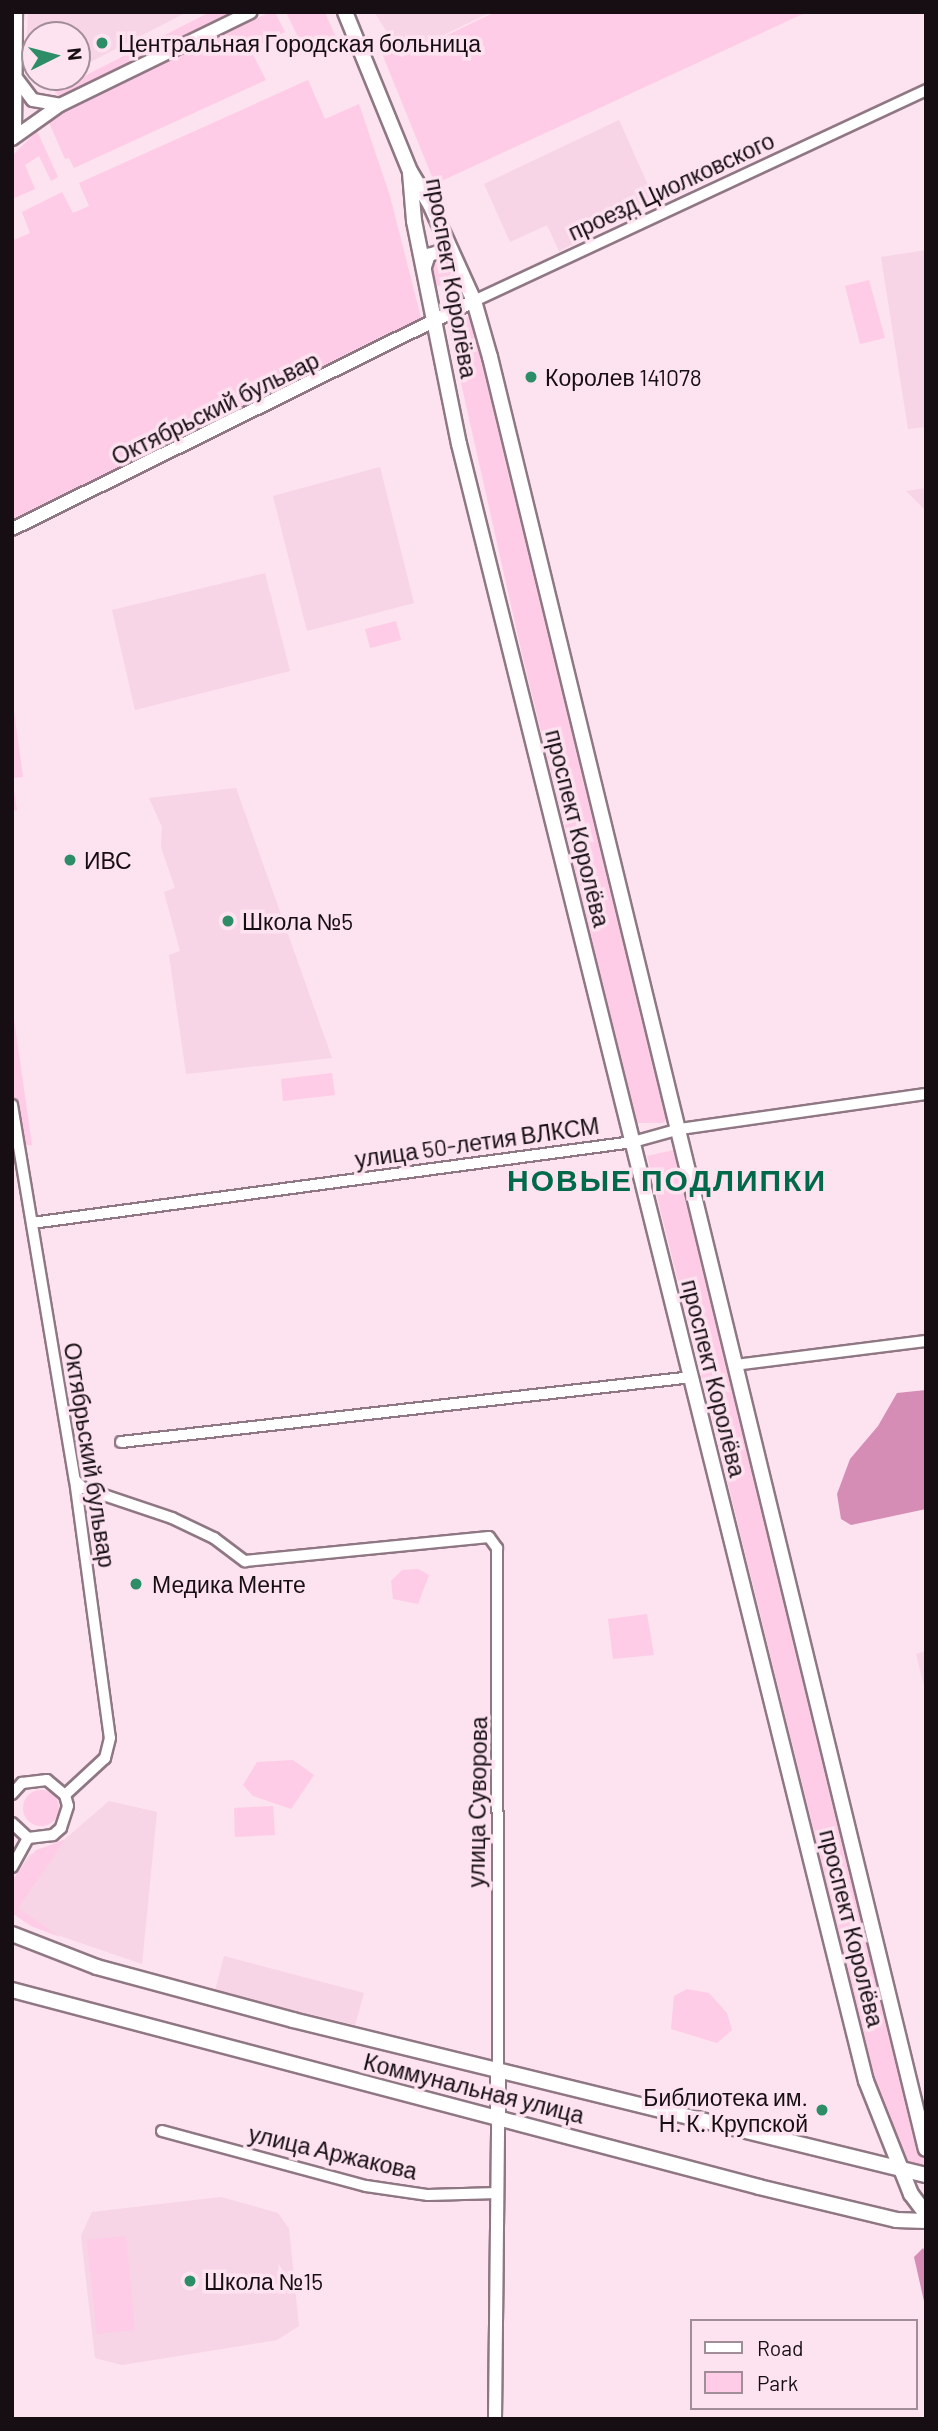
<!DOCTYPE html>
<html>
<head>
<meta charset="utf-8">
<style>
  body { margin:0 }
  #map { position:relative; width:938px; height:2431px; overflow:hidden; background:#fde2f0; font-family:Barlow,sans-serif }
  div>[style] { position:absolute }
  .built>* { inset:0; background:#f7d4e6 }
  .green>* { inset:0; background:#fecce6 }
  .round { border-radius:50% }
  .forest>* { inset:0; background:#d58db5 }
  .roads { filter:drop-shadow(2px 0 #8f7783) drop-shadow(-2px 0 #8f7783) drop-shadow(0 2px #8f7783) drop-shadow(0 -2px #8f7783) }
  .minor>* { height:10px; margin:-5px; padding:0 5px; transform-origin:5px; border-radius:5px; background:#fff }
  .tertiary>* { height:12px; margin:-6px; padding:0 6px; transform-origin:6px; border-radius:6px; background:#fff }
  .secondary>* { height:14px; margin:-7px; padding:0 7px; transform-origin:7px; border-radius:7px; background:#fff }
  .dots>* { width:19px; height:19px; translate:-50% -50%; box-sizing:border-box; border:4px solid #fde2f0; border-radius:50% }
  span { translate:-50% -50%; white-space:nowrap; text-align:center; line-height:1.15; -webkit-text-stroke:7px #fde2f0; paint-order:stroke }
  .poi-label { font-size:23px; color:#160e12 }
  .left { translate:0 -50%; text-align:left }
  .right { translate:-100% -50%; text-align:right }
  .street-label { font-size:23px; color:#160e12 }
  .district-label { font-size:30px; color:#006947; font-weight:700; letter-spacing:2px }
  .frame { position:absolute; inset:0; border:14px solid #160e12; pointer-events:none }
  .legend { position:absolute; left:690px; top:2319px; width:228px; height:91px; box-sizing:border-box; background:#fde2f0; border:2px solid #a18d97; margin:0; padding:9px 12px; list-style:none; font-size:21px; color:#160e12 }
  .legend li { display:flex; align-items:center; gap:14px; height:35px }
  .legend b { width:35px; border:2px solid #a18d97 }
  .north { position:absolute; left:21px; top:21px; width:70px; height:70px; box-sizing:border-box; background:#fde2f0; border:2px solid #a18d97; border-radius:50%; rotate:84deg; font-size:19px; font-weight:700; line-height:28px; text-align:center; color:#160e12 }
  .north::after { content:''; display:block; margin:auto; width:24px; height:32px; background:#2c8d67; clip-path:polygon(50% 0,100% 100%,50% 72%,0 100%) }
</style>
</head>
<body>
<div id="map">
  <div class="built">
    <i style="clip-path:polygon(28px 12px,187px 12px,77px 69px,77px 35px,35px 35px,35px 70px,26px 56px)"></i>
    <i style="clip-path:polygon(374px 12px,491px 12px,402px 55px)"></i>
    <i style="clip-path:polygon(619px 120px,656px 203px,559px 251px,547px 225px,510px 242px,484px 184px)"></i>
    <i style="clip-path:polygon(926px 250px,926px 427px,908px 429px,881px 257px)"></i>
    <i style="clip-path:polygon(380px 467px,414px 603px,307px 631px,273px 496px)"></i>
    <i style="clip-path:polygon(926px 488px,926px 511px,906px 491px)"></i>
    <i style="clip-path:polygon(265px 573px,290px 671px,135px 710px,112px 610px)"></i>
    <i style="clip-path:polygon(236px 788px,332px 1058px,186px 1074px,169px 955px,180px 951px,164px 892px,175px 888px,161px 847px,162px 827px,149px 798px)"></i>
    <i style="clip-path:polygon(926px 1651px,926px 1693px,916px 1654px)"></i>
    <i style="clip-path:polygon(109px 1801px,157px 1812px,142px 1964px,31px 1926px,12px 1912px,12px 1881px,29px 1855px,65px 1839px)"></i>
    <i style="clip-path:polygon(224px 1956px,364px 1993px,355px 2025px,215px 1991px)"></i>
    <i style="clip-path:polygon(221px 2197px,278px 2213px,289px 2229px,299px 2326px,277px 2340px,122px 2365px,95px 2358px,81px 2236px,92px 2212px)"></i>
  </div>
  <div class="green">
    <i style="clip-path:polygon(210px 12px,242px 12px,62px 101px,55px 91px)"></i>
    <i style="clip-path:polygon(270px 12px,275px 12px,285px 32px,250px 49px,266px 80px,74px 168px,69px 158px,65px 159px,48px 120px)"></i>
    <i style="clip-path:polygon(286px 12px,325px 12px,337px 40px,306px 54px)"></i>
    <i style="clip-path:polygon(495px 12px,807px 12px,435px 184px,381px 51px,386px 48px,402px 57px)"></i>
    <i style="clip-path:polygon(308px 80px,325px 119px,359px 104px,390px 196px,422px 322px,12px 523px,12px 241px,30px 233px,22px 212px,62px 192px,73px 213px,89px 206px,79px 183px)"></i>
    <i style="clip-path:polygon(37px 131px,58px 177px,51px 181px,39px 156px,25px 165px,35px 189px,12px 199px,12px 156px)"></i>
    <i style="clip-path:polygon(436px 255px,449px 260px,458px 283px,454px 288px,435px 285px,430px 263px)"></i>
    <i style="clip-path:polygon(869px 280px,885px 338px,860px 344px,845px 286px)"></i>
    <i style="clip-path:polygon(471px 316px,667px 1119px,663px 1123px,637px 1123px,522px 654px,448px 325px)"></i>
    <i style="clip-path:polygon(396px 621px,401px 640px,370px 648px,365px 629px)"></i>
    <i style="clip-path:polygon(12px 696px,23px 777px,12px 778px,17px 810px,12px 811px)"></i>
    <i style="clip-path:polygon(12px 1020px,14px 1019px,32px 1145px,22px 1146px,12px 1088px)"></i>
    <i style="clip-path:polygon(332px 1073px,335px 1095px,283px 1101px,281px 1079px)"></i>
    <i style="clip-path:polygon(678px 1149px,924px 2159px,923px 2167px,907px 2163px,877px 2087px,647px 1156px)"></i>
    <i style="clip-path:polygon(418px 1569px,429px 1575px,418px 1604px,393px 1599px,391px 1581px,402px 1570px)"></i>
    <i style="clip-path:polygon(647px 1614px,654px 1655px,613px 1659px,608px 1619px)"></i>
    <i style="clip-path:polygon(293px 1760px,314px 1775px,291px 1809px,253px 1796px,243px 1785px,257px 1762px)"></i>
    <i class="round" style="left:23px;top:1790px;width:36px;height:36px"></i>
    <i style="clip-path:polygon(273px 1806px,275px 1835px,235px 1837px,234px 1808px)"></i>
    <i style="clip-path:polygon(65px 1840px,18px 1908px,60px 1937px,31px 1926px,12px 1913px,12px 1881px,36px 1850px)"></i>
    <i style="clip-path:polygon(687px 1989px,709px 1993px,727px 2013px,732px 2030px,717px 2043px,671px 2029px,674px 1996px)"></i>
    <i style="clip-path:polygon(126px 2236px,135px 2330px,97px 2334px,87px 2240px)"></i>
  </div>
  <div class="forest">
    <i style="clip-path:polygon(926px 1390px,926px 1509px,851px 1525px,841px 1519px,837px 1494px,850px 1459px,878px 1426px,897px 1393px)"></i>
    <i style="clip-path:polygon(923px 2248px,925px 2252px,926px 2310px,914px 2257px)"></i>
  </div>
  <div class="roads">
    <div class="minor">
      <i style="left:474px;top:301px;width:499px;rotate:-25deg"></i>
      <i style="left:12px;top:1105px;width:380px;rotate:80.5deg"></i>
      <i style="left:75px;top:1480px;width:260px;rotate:82.3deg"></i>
      <i style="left:110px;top:1738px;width:21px;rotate:104deg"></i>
      <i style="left:105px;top:1758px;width:54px;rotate:137.2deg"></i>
      <i style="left:32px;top:1223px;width:606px;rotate:-7.68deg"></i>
      <i style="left:633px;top:1142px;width:49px;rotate:-15.5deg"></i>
      <i style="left:680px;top:1129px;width:248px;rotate:-8.1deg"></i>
      <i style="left:735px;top:1365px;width:193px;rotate:-7.2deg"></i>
      <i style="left:121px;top:1442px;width:575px;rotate:-6.49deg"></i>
      <i style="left:75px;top:1480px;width:11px;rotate:45deg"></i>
      <i style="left:83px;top:1488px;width:94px;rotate:18.6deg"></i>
      <i style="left:172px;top:1518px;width:47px;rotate:25.5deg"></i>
      <i style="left:214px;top:1538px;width:39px;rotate:37deg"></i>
      <i style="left:245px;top:1561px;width:245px;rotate:-5.6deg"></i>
      <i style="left:489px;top:1537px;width:14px;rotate:54deg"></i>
      <i style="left:497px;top:1548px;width:523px;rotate:89.89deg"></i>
      <i style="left:12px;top:1794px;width:15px;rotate:-48deg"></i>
      <i style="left:22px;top:1783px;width:25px;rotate:-7deg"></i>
      <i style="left:47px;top:1780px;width:23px;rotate:40deg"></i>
      <i style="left:65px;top:1795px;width:11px;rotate:75deg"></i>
      <i style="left:68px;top:1806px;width:23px;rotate:108deg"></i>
      <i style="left:61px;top:1828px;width:11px;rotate:139deg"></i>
      <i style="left:53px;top:1835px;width:25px;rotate:173deg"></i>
      <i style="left:28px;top:1838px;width:22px;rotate:-137deg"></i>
      <i style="left:12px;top:1867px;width:33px;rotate:-61deg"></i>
      <i style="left:162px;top:2131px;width:211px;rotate:15.1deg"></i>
      <i style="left:366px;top:2186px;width:63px;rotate:8.3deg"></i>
      <i style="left:428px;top:2195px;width:70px;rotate:-1.6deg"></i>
    </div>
    <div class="tertiary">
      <i style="left:17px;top:79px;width:26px;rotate:53deg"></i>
      <i style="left:33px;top:100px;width:27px;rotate:10deg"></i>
      <i style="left:15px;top:136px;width:124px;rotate:-89.5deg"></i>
      <i style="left:12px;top:139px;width:59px;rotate:-35.3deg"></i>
      <i style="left:60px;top:105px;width:212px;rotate:-26deg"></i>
      <i style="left:425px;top:267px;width:13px;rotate:-72deg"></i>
      <i style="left:429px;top:255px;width:22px;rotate:-18deg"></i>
      <i style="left:12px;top:529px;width:515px;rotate:-26.27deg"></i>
      <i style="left:495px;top:2419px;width:301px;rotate:-89.4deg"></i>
    </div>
    <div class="secondary">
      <i style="left:345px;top:12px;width:172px;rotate:67.8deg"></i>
      <i style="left:410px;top:171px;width:39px;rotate:59deg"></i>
      <i style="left:430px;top:204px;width:107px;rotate:65.6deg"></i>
      <i style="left:474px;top:301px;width:58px;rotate:74.1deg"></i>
      <i style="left:490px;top:357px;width:1844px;rotate:76.33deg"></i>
      <i style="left:410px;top:173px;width:48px;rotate:85.2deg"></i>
      <i style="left:414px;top:221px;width:227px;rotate:78.6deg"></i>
      <i style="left:459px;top:444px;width:1687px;rotate:76.04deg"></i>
      <i style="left:866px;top:2081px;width:122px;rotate:68.3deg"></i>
      <i style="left:911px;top:2194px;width:25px;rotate:53deg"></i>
      <i style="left:12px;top:1934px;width:91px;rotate:21.2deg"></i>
      <i style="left:97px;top:1967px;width:203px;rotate:15.1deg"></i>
      <i style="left:293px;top:2020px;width:652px;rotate:13.76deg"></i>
      <i style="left:12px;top:1990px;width:773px;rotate:14.77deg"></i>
      <i style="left:759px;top:2187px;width:141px;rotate:13.5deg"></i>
      <i style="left:896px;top:2220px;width:30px;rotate:2deg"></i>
      <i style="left:498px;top:2071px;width:47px;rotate:90deg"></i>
    </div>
  </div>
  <div class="dots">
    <i style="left:102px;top:43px;background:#2c8d67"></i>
    <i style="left:531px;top:377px;background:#2c8d67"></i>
    <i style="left:70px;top:860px;background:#2c8d67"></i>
    <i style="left:228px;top:921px;background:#2c8d67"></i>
    <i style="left:136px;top:1584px;background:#2c8d67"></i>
    <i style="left:822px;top:2110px;background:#2c8d67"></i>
    <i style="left:190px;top:2281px;background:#2c8d67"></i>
  </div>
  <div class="poi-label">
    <span class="left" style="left:118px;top:43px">Центральная Городская больница</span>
    <span class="left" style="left:545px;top:377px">Королев 141078</span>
    <span class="left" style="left:84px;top:860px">ИВС</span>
    <span class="left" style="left:242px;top:921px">Школа №5</span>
    <span class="left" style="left:152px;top:1584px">Медика Менте</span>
    <span class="right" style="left:808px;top:2110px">Библиотека им.<br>Н. К. Крупской</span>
    <span class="left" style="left:204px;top:2281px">Школа №15</span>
  </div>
  <div class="street-label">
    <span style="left:671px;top:186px;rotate:-25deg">проезд Циолковского</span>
    <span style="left:452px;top:278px;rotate:80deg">проспект Королёва</span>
    <span style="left:215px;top:408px;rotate:-26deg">Октябрьский бульвар</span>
    <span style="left:578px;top:828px;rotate:76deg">проспект Королёва</span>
    <span style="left:477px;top:1142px;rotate:-8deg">улица 50-летия ВЛКСМ</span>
    <span style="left:714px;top:1378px;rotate:76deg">проспект Королёва</span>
    <span style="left:90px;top:1455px;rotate:81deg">Октябрьский бульвар</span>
    <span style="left:477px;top:1802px;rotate:-89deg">улица Суворова</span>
    <span style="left:852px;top:1928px;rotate:76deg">проспект Королёва</span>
    <span style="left:474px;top:2088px;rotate:14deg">Коммунальная улица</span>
    <span style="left:333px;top:2152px;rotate:13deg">улица Аржакова</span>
  </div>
  <div class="district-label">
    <span style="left:667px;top:1179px">НОВЫЕ ПОДЛИПКИ</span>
  </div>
  <div class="frame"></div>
  <ul class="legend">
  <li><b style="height:9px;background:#fff"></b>Road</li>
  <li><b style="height:19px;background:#fecce6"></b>Park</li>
  </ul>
  <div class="north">N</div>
</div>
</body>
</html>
